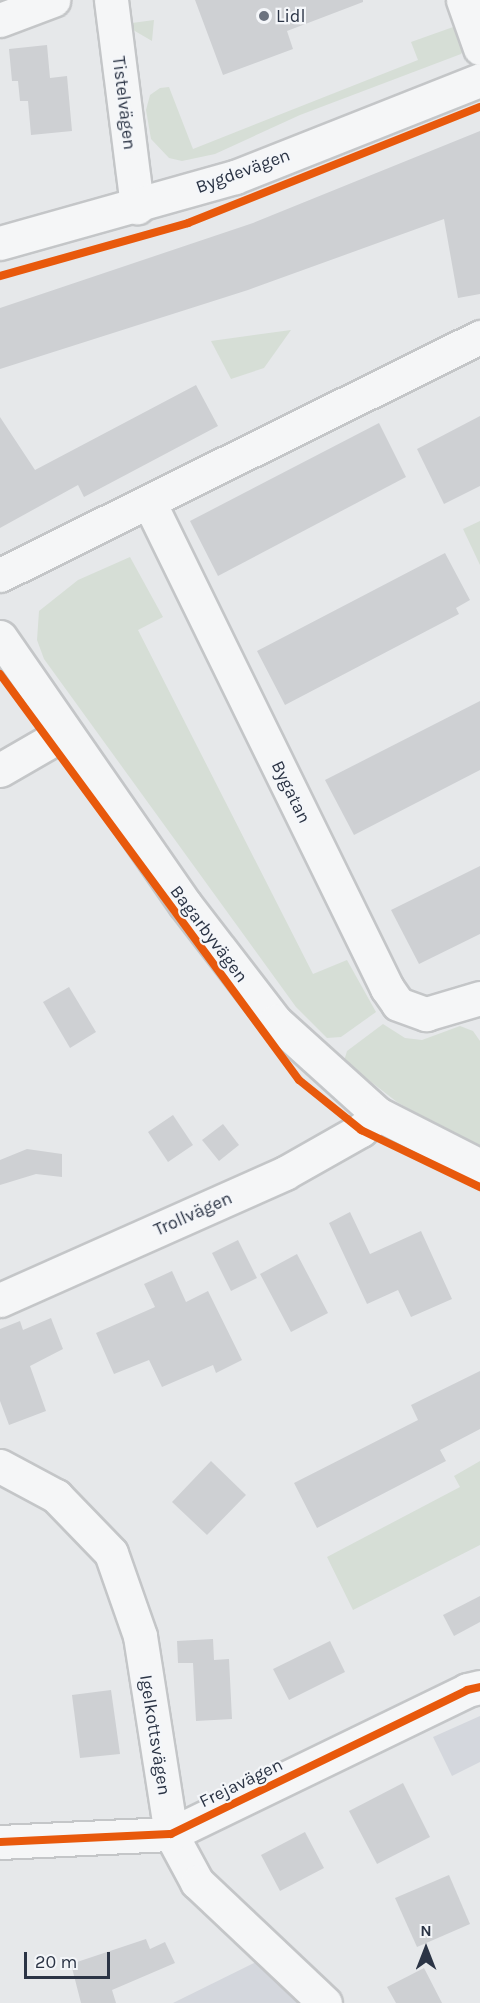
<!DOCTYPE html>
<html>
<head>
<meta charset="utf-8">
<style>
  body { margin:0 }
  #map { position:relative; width:480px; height:2003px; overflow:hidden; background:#e6e8ea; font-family:Karla,sans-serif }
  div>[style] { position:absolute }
  .built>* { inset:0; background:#d4d7dd }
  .green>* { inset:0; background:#d6ded6 }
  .building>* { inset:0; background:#ced0d3 }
  .roads { filter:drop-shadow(2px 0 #c4c6c8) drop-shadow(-2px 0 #c4c6c8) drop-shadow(0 2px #c4c6c8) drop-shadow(0 -2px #c4c6c8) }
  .minor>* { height:33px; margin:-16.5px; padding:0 16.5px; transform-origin:16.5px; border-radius:16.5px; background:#f5f6f7 }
  .cycleway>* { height:8px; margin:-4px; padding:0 4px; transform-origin:4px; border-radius:4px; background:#e8590c }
  .dots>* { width:16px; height:16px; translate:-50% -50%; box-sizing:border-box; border:3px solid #f4f6f9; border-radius:50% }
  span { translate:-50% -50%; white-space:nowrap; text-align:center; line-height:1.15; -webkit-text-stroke:4.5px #f4f6f9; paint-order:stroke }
  .poi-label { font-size:18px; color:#2b3445 }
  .left { translate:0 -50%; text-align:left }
  .street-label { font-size:18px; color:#2b3445 }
  .north { position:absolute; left:396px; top:1919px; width:60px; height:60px; -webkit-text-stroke:4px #f4f6f9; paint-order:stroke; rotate:0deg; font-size:16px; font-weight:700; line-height:24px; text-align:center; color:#2b3445 }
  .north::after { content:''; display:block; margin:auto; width:21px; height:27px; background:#2b3445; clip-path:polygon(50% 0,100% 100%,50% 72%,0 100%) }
  .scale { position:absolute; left:24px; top:1952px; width:86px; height:27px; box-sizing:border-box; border:3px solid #2b3445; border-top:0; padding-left:8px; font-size:18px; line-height:21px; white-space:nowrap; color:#2b3445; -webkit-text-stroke:4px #f4f6f9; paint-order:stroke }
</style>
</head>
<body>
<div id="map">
  <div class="built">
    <i style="clip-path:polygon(480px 1716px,480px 1762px,452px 1776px,433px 1737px)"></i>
    <i style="clip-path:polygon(256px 1962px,299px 2003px,173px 2003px)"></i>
  </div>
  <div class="green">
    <i style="clip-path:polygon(124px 0,129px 0,132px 23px,154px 20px,152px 41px,128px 27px)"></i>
    <i style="clip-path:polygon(456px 26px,464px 49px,461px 54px,300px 115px,215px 154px,182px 161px,169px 158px,151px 139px,146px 110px,150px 95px,160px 88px,169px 87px,193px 149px,418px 60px,411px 42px)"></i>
    <i style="clip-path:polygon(291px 330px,264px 368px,231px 379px,211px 341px)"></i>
    <i style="clip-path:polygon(480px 521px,480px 565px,463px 529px)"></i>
    <i style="clip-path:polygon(130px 557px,163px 617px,138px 630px,313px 974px,347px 960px,376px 1012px,341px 1037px,327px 1038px,296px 1007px,44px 659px,37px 640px,39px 611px,78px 580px)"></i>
    <i style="clip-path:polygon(383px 1024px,405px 1038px,422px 1040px,460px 1026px,473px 1031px,480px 1041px,480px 1149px,397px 1102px,344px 1061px,347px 1051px)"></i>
    <i style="clip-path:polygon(480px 1461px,480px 1545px,353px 1610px,327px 1557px,460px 1487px,454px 1476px)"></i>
  </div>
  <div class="building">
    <i style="clip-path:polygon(195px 0,363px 0,363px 2px,287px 31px,293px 49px,223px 75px)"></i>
    <i style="clip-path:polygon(47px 45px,50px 78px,67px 76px,72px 131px,31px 135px,28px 101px,20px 101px,18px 81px,12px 81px,9px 49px)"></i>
    <i style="clip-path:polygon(480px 131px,480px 294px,458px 298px,444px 219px,248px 290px,0 369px,0 308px,253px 223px)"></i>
    <i style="clip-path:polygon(196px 385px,218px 426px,84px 497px,78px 485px,0 528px,0 417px,35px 470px)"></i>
    <i style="clip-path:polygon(480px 416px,480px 486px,444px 504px,417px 449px)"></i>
    <i style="clip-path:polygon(379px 423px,406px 477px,218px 576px,190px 521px)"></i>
    <i style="clip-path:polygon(445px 553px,470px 600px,456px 608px,459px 614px,285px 705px,257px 651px)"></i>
    <i style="clip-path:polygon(480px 701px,480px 770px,354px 835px,325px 780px)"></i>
    <i style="clip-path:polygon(480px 866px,480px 934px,419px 964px,391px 910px)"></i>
    <i style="clip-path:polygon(69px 987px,96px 1032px,70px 1048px,43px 1002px)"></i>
    <i style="clip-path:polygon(173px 1115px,193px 1145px,168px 1162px,148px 1132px)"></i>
    <i style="clip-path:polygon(223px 1124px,239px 1145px,219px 1161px,202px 1140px)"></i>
    <i style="clip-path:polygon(27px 1149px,62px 1154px,62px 1177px,36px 1174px,0 1185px,0 1160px)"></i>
    <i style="clip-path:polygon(350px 1212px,370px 1254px,421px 1231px,452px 1299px,411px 1317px,398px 1290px,367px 1304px,329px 1223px)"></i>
    <i style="clip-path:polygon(238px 1240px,257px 1278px,231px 1291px,212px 1253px)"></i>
    <i style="clip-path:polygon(297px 1254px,328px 1313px,291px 1332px,260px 1274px)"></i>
    <i style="clip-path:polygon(172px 1271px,186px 1302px,208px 1291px,242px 1360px,216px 1373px,213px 1365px,162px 1387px,149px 1360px,114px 1374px,96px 1333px,155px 1307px,144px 1284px)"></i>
    <i style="clip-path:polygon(51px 1318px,63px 1349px,30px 1366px,46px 1411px,9px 1425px,0 1401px,0 1329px,20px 1321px,23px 1330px)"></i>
    <i style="clip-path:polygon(480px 1371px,480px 1429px,440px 1450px,446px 1461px,317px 1528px,294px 1483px,418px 1420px,411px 1405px)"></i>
    <i style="clip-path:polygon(211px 1461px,246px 1495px,207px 1535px,172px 1502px)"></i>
    <i style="clip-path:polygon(480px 1596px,480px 1622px,454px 1636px,443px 1615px)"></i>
    <i style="clip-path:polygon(213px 1639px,214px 1660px,229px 1659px,232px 1719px,196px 1721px,193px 1663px,178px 1663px,177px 1641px)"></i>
    <i style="clip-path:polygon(330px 1641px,345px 1672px,289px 1700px,273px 1669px)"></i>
    <i style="clip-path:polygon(111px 1690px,120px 1754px,80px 1758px,72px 1695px)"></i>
    <i style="clip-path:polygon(403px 1783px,430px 1837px,377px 1864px,349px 1811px)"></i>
    <i style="clip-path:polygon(305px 1832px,324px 1868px,280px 1891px,261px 1855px)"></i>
    <i style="clip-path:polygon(449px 1875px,470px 1924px,417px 1947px,395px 1898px)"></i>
    <i style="clip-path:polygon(146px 1939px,150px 1949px,165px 1942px,175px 1963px,112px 1990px,116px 2003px,81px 2003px,71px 1964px)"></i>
    <i style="clip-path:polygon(424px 1968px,442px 2003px,396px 2003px,387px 1987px)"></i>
  </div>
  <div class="roads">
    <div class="minor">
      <i style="left:111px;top:0;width:209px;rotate:82.8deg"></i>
      <i style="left:463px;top:0;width:51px;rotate:70.5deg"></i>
      <i style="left:0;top:20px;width:57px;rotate:-20.7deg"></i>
      <i style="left:0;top:243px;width:244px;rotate:-15.7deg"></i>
      <i style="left:235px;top:177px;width:264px;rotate:-21.6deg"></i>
      <i style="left:149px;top:502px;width:541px;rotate:63.91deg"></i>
      <i style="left:387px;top:988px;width:19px;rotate:55deg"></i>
      <i style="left:398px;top:1004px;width:30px;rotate:20deg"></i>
      <i style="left:426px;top:1014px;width:56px;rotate:-16.5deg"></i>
      <i style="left:0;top:575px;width:536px;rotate:-26.37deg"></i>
      <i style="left:0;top:637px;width:325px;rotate:55.3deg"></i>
      <i style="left:185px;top:904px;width:148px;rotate:52.4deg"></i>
      <i style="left:275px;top:1021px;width:139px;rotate:42.1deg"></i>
      <i style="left:378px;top:1114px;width:114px;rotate:27deg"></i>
      <i style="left:0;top:770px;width:74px;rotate:-30deg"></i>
      <i style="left:0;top:1300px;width:312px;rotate:-24deg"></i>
      <i style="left:285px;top:1173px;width:87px;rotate:-29.5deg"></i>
      <i style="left:361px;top:1130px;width:23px;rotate:-43deg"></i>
      <i style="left:0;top:1466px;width:64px;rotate:28.2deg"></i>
      <i style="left:56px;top:1496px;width:79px;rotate:46deg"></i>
      <i style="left:111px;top:1553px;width:88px;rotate:70.7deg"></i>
      <i style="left:140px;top:1636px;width:200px;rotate:81.1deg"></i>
      <i style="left:171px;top:1834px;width:55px;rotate:61.6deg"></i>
      <i style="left:197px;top:1882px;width:176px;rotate:43.4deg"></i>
      <i style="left:0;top:1842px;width:171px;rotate:-2.7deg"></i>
      <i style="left:171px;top:1834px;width:329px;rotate:-25.9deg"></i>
      <i style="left:467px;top:1690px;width:13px;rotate:-13deg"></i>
    </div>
  </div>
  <div class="cycleway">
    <i style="left:0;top:276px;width:195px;rotate:-15.7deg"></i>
    <i style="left:188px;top:223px;width:314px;rotate:-21.7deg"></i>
    <i style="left:0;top:674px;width:504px;rotate:53.63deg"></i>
    <i style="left:299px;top:1080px;width:80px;rotate:38.9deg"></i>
    <i style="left:361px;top:1130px;width:132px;rotate:25.6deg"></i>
    <i style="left:0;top:1842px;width:171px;rotate:-2.7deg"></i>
    <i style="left:171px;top:1834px;width:329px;rotate:-25.9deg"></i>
    <i style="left:467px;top:1690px;width:13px;rotate:-13deg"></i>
  </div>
  <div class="dots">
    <i style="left:264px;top:16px;background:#6c737f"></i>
  </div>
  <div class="poi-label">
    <span class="left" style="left:276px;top:16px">Lidl</span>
  </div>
  <div class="street-label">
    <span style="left:124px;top:103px;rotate:83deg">Tistelvägen</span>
    <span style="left:243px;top:171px;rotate:-20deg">Bygdevägen</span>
    <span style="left:291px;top:792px;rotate:64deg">Bygatan</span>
    <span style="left:209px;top:934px;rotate:53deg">Bagarbyvägen</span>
    <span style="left:193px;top:1214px;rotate:-24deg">Trollvägen</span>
    <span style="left:155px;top:1735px;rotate:81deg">Igelkottsvägen</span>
    <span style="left:241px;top:1783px;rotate:-26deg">Frejavägen</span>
  </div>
  <div class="north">N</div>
  <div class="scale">20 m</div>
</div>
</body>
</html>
